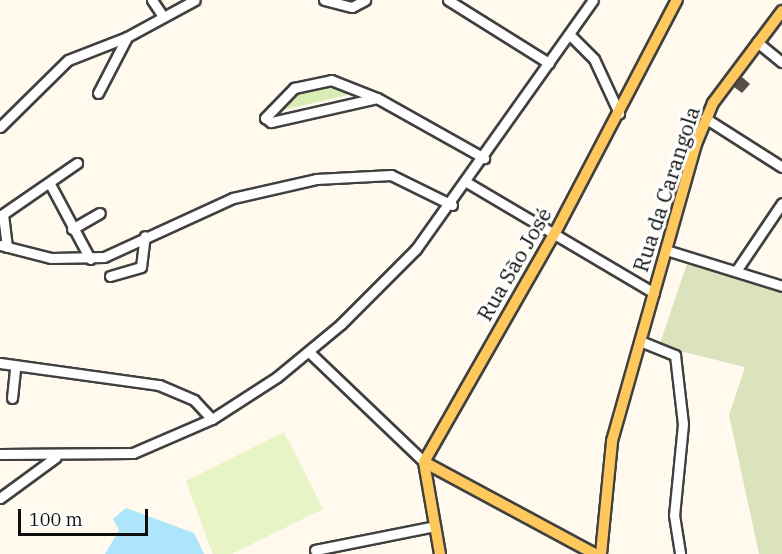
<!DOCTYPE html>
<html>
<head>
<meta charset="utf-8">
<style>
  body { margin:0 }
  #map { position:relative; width:782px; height:554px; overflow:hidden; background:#fffaed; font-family:"IBM Plex Serif",serif }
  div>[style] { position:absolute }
  .green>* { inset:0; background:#d7edb3 }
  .cemetery>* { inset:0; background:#dae3bc }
  .pitch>* { inset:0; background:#e8f3c6 }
  .water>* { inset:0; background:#ade5fb }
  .building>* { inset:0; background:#564c48 }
  .roads { filter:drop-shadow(2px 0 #404040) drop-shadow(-2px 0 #404040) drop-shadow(0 2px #404040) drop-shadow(0 -2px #404040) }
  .minor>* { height:9px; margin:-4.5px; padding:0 4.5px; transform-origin:4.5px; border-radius:4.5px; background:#fff }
  .major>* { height:10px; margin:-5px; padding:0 5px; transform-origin:5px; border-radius:5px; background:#ffc85d }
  span { translate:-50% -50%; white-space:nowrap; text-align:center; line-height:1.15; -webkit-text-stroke:6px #fff; paint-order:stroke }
  .street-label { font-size:21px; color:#0d0d0d }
  .scale { position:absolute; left:18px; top:509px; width:130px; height:27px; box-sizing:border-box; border:3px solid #0d0d0d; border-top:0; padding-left:8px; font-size:18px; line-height:21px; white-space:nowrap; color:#0d0d0d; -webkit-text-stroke:4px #fff; paint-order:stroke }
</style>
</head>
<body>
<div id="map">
  <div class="green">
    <i style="clip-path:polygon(335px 81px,356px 93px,270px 113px,294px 91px)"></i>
  </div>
  <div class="cemetery">
    <i style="clip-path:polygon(689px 258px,782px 288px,782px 554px,759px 554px,729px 415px,745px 367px,659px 346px)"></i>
  </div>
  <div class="pitch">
    <i style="clip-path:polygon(284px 432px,323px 509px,232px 554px,213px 554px,186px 481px)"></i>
  </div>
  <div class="water">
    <i style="clip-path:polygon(126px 508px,194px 533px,204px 554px,105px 554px,119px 530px,113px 519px)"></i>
  </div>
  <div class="building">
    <i style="clip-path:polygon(742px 77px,750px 84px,742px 93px,734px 87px)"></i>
  </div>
  <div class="roads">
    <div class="minor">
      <i style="left:152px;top:0;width:18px;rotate:56deg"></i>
      <i style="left:324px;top:0;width:29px;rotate:14deg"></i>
      <i style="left:352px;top:7px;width:15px;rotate:-28deg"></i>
      <i style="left:448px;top:0;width:119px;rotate:32deg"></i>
      <i style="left:569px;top:34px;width:35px;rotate:45deg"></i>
      <i style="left:594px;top:59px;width:60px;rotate:65.2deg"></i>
      <i style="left:757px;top:42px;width:32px;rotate:39deg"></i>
      <i style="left:98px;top:93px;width:63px;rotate:-62.6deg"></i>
      <i style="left:377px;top:98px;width:109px;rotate:167.2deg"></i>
      <i style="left:271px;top:122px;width:7px;rotate:-146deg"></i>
      <i style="left:265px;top:118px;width:42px;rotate:-46deg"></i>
      <i style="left:294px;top:88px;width:38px;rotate:-12deg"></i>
      <i style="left:331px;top:80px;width:49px;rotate:21.4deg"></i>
      <i style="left:377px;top:98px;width:123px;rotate:29.3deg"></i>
      <i style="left:705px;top:118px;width:91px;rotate:32.5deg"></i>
      <i style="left:0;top:127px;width:95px;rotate:-44.6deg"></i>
      <i style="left:68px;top:60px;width:63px;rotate:-21.3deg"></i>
      <i style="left:127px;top:37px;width:77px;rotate:-28.6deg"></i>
      <i style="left:468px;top:183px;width:216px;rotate:30.6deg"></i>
      <i style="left:50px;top:184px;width:85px;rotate:61.9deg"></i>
      <i style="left:72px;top:229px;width:32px;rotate:-30deg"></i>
      <i style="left:0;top:245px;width:53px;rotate:14.3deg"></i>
      <i style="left:51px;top:258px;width:53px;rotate:-1.1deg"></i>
      <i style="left:104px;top:257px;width:142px;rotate:-24.6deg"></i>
      <i style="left:233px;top:198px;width:85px;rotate:-12.9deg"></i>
      <i style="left:316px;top:179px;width:75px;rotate:-3.1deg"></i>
      <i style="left:391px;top:175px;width:68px;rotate:26.2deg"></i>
      <i style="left:7px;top:247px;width:33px;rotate:-97deg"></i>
      <i style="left:3px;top:214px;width:90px;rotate:-34.6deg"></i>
      <i style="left:666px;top:250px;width:121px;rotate:17.2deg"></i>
      <i style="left:736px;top:271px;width:82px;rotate:-55.9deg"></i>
      <i style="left:110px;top:276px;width:32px;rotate:-16deg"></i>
      <i style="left:141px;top:267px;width:31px;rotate:-83deg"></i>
      <i style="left:640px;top:341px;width:38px;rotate:22deg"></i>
      <i style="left:675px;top:355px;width:69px;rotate:83.4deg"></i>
      <i style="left:683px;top:424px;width:91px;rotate:95.6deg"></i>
      <i style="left:674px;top:515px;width:39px;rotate:81deg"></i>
      <i style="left:309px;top:352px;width:159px;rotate:43.7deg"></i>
      <i style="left:0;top:363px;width:161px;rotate:7.9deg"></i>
      <i style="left:159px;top:385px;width:38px;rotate:23deg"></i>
      <i style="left:194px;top:400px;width:26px;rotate:47deg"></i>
      <i style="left:12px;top:398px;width:29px;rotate:-84deg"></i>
      <i style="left:0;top:454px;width:133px;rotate:-0.4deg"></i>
      <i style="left:133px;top:453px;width:86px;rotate:-23.3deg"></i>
      <i style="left:212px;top:419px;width:77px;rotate:-32.9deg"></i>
      <i style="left:277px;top:377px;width:83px;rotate:-39.6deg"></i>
      <i style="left:341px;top:324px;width:106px;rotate:-45deg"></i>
      <i style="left:416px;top:249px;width:305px;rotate:-54.6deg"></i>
      <i style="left:0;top:498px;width:69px;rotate:-36.2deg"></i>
      <i style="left:315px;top:550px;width:122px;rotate:-11.3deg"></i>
    </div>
    <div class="major">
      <i style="left:424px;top:462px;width:194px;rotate:28.3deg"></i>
      <i style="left:440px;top:554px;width:93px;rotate:-99.9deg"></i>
      <i style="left:424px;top:462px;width:266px;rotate:-60.3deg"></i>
      <i style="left:556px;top:231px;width:261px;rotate:-62.4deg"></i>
      <i style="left:601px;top:554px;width:114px;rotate:-84.4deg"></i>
      <i style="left:612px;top:441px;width:309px;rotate:-74.2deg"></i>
      <i style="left:696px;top:144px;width:44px;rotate:-67.5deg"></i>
      <i style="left:713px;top:103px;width:115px;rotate:-53.1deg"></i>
    </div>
  </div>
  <div class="street-label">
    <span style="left:666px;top:189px;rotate:-72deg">Rua da Carangola</span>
    <span style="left:514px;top:264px;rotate:-60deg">Rua São José</span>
  </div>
  <div class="scale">100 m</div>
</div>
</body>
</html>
